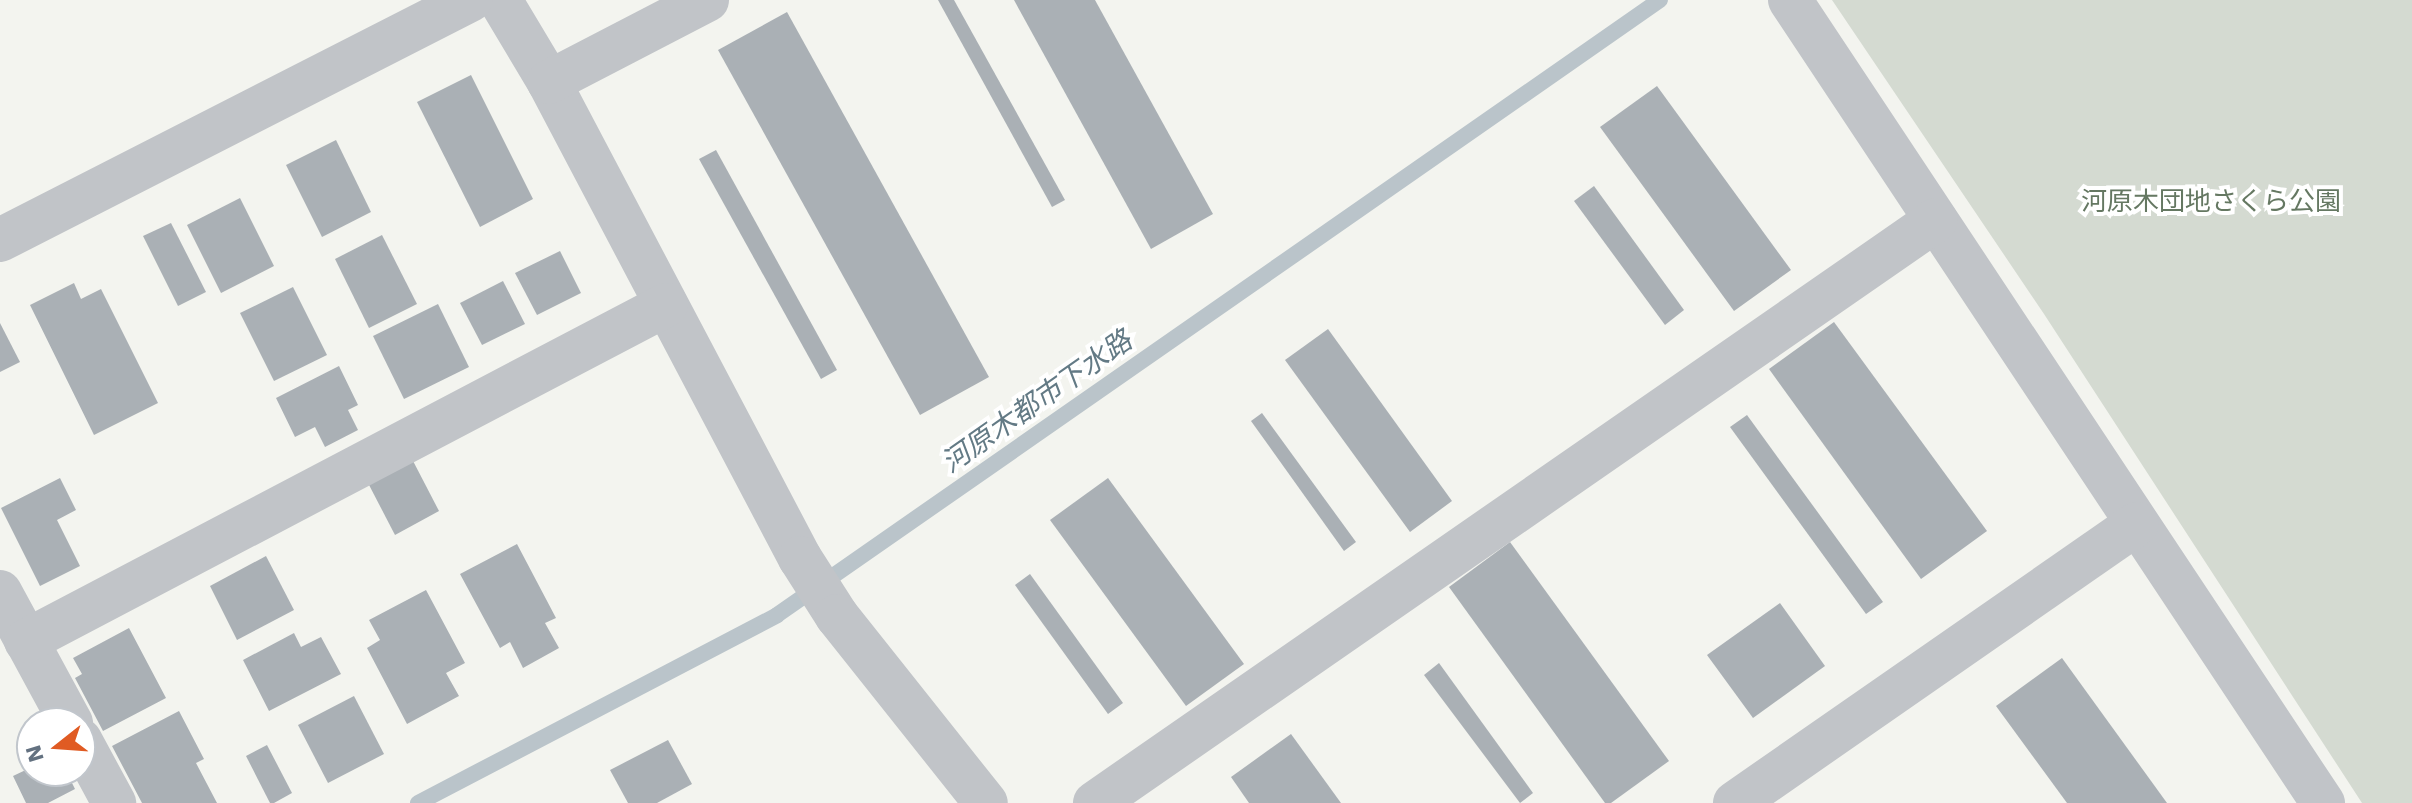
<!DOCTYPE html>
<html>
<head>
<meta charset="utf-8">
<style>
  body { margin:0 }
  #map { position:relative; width:2412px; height:803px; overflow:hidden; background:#f3f4ef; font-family:"Work Sans","Noto Sans JP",sans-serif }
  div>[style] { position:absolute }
  .green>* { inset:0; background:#d4dad1 }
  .stream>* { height:16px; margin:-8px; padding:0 8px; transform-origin:8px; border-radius:8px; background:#bac4ca }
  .building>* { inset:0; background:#aab0b5 }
  .minor>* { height:44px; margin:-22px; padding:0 22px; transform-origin:22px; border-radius:22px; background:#c1c4c8 }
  span { translate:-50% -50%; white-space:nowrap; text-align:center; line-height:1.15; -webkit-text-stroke:8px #fff; paint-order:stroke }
  .park-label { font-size:26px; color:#657862 }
  .water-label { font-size:28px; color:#637a85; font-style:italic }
  .north { position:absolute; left:16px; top:707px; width:80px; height:80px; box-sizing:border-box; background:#fff; border:2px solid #c1c6cc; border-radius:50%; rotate:253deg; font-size:22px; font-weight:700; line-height:32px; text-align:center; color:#637180 }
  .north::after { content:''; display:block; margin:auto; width:28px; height:36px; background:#e05b23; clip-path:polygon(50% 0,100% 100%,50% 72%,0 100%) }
</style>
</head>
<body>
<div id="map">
  <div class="green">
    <i style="clip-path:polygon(1832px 0,2412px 0,2412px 803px,2362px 803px,2044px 314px)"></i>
  </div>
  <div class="stream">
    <i style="left:418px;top:803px;width:405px;rotate:-27.6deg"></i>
    <i style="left:777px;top:615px;width:1076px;rotate:-34.86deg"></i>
  </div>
  <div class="building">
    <i style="clip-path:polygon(938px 0,954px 0,1065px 200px,1052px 207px)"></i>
    <i style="clip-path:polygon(1014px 0,1095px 0,1213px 214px,1151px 249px)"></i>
    <i style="clip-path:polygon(787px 12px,989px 377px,920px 415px,718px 50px)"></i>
    <i style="clip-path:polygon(471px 75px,533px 199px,480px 227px,417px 102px)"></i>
    <i style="clip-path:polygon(1657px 86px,1791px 270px,1734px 311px,1600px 127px)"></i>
    <i style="clip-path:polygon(336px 140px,371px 212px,322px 237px,286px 165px)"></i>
    <i style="clip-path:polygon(716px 150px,837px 370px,821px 379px,699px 159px)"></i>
    <i style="clip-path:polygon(1594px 186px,1684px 310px,1665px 325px,1574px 201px)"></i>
    <i style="clip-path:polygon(240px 198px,274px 266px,221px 293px,187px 225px)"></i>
    <i style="clip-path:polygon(171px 223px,206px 292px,178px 306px,143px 236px)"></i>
    <i style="clip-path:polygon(382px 235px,417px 304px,369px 328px,335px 259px)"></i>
    <i style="clip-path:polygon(560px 251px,581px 293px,537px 315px,515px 273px)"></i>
    <i style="clip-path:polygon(503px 281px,525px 324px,482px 345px,460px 303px)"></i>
    <i style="clip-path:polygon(74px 283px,81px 299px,101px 289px,158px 403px,94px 435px,30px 305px)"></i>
    <i style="clip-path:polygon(293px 287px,327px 355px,274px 381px,240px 313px)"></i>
    <i style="clip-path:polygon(438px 304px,469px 367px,404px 399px,373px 336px)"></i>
    <i style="clip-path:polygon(1834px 322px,1987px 531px,1921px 579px,1769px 369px)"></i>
    <i style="clip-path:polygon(0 323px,20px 362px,0 372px)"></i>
    <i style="clip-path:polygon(1328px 329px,1452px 501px,1410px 532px,1285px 360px)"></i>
    <i style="clip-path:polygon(339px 366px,358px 405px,348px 410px,358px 430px,325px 447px,315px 427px,295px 437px,276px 398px)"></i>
    <i style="clip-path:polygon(1262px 413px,1356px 542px,1344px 551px,1251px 421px)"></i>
    <i style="clip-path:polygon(1747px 415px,1883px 602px,1866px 614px,1730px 427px)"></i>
    <i style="clip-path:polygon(412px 459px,439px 511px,395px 535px,368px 483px)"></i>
    <i style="clip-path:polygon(60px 478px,76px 510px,57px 520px,80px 566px,40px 586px,1px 508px)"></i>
    <i style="clip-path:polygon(1108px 478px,1244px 664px,1186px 706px,1050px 520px)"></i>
    <i style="clip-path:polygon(1510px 542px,1669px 761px,1611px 803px,1605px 803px,1449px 587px)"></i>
    <i style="clip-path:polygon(517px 544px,556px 618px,545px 623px,559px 648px,523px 668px,510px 642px,500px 648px,460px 574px)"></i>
    <i style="clip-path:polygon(266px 556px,294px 610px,237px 640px,210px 586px)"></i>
    <i style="clip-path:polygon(1030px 574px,1123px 703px,1108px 714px,1015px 585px)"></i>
    <i style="clip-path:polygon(426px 590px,465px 663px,446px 673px,459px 696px,407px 724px,367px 648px,380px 640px,369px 620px)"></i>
    <i style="clip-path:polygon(1780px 603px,1825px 666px,1753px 718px,1707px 655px)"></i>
    <i style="clip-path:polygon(129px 628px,166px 698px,103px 731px,75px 678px,82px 674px,73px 658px)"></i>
    <i style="clip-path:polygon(294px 633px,301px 647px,321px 637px,341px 674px,269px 711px,243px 660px)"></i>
    <i style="clip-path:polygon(2062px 658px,2167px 803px,2067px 803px,1996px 706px)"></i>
    <i style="clip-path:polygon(1439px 663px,1533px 793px,1520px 803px,1424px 675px)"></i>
    <i style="clip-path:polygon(354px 696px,384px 754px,328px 783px,298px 725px)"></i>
    <i style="clip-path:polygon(179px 711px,204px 759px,196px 763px,217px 803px,142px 803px,112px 746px)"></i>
    <i style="clip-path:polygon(1291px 734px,1341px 803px,1249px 803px,1231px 777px)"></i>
    <i style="clip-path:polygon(668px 740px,692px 784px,657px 803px,628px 803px,610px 770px)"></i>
    <i style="clip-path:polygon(267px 745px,292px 793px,274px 803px,270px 803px,246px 756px)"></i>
    <i style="clip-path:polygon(32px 767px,32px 771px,66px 771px,75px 789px,48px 803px,26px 803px,13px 776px)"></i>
  </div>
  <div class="minor">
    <i style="left:500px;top:0;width:96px;rotate:59.1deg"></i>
    <i style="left:549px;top:82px;width:538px;rotate:62.2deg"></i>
    <i style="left:800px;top:558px;width:69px;rotate:57.5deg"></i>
    <i style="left:837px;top:616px;width:239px;rotate:51.5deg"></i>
    <i style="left:1790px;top:0;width:964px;rotate:56.43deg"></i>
    <i style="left:549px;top:82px;width:178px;rotate:-27.4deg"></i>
    <i style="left:0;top:240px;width:528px;rotate:-27.05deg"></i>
    <i style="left:0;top:592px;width:149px;rotate:61.5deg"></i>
    <i style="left:26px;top:641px;width:723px;rotate:-27.7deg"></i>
    <i style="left:80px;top:740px;width:72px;rotate:61.6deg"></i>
    <i style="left:1095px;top:803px;width:1023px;rotate:-34.73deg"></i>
    <i style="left:1735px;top:803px;width:489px;rotate:-34.8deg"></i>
  </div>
  <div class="park-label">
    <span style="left:2211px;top:202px">河原木団地さくら公園</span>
  </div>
  <div class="water-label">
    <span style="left:1037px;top:402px;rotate:-35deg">河原木都市下水路</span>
  </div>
  <div class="north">N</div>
</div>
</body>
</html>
